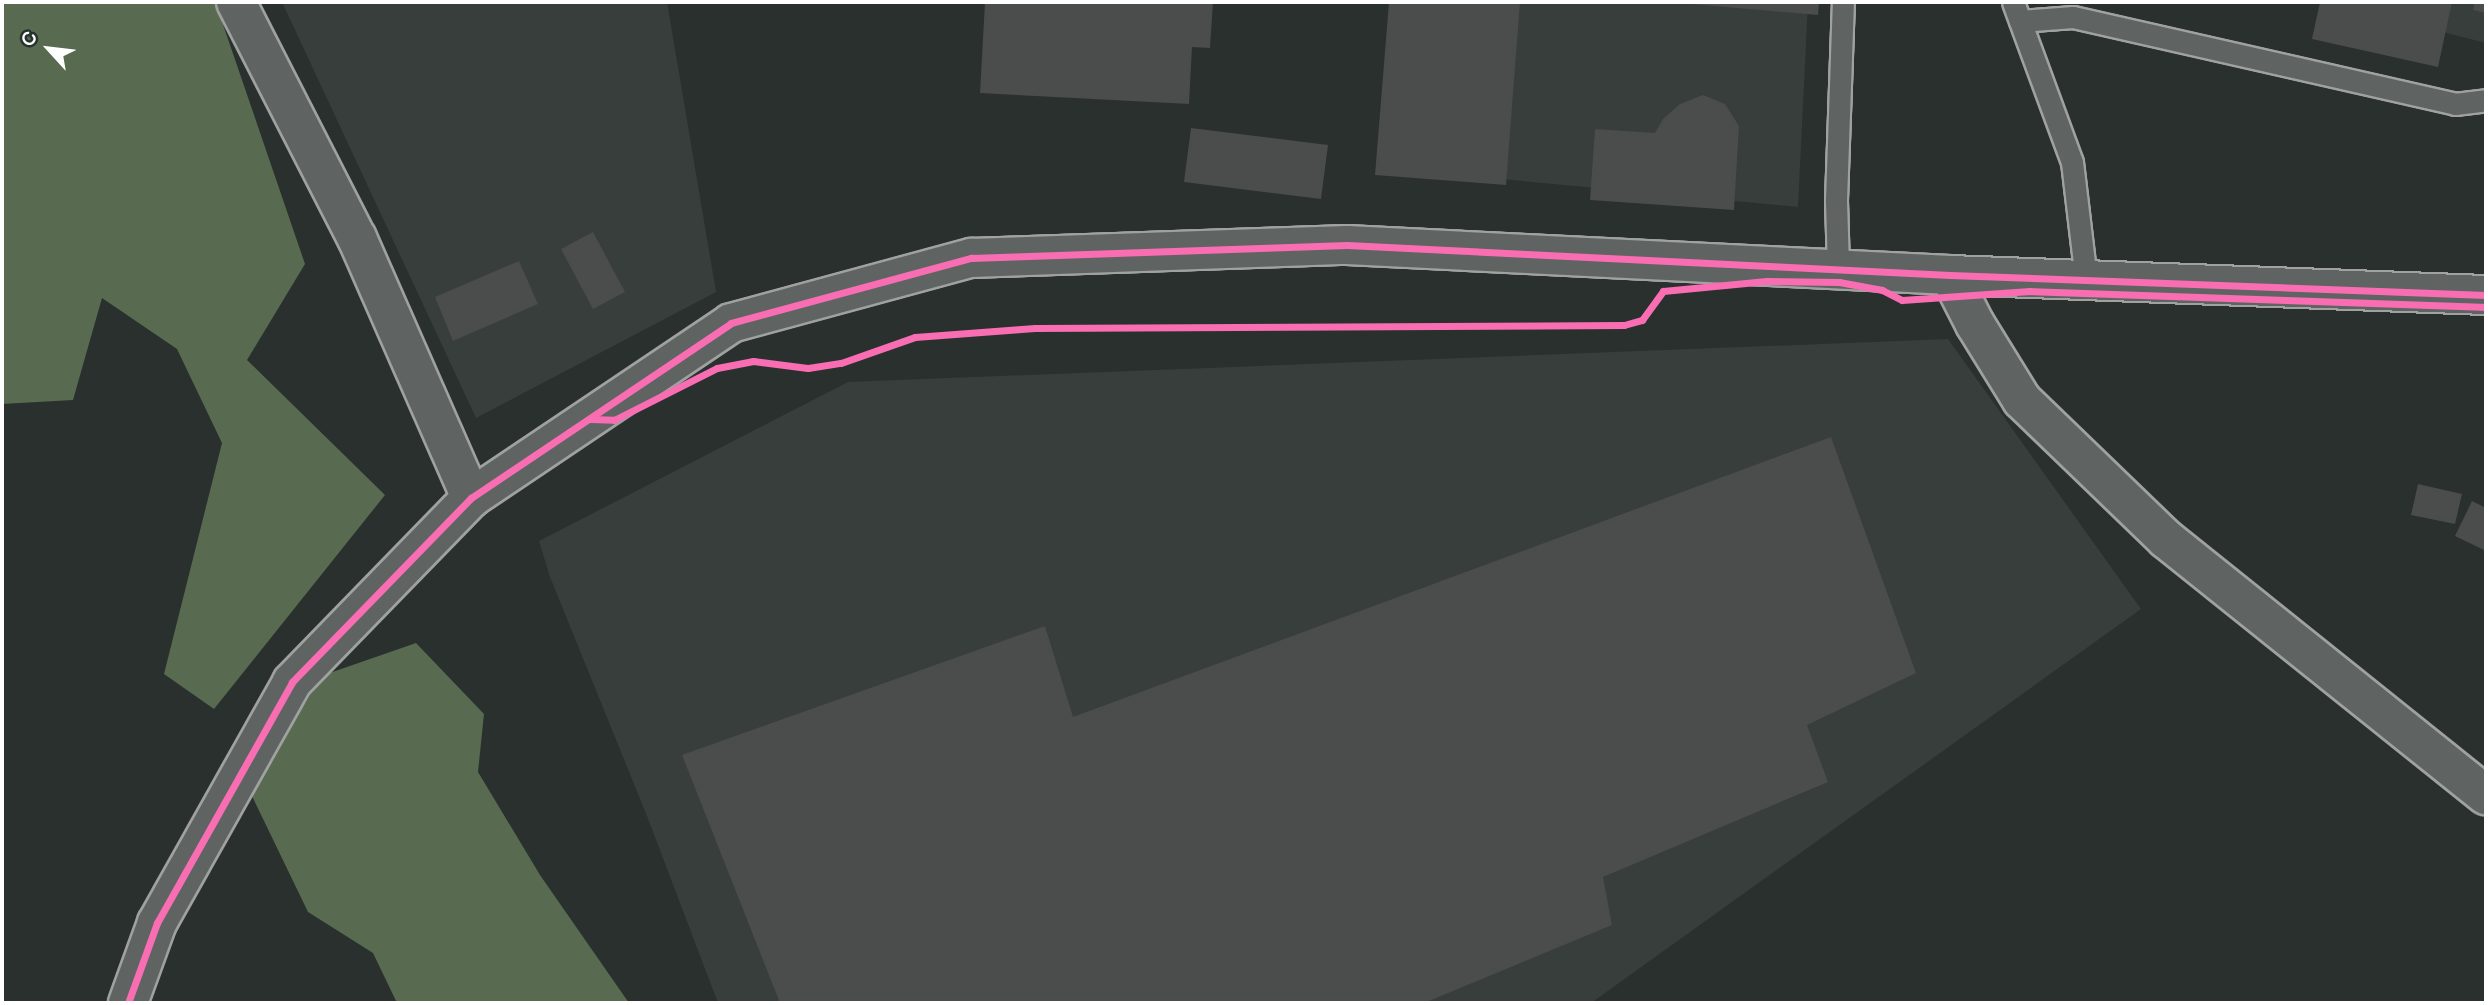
<!DOCTYPE html>
<html>
<head>
<meta charset="utf-8">
<style>
  body { margin:0 }
  #map { position:relative; width:2488px; height:1005px; overflow:hidden; background:#29302d; font-family:"Balsamiq Sans",sans-serif }
  div>[style] { position:absolute }
  .built>* { inset:0; background:#383e3c }
  .green>* { inset:0; background:#586a50 }
  .building>* { inset:0; background:#4b4c4c }
  .roads { filter:drop-shadow(2px 0 #9fa2a0) drop-shadow(-2px 0 #9fa2a0) drop-shadow(0 2px #9fa2a0) drop-shadow(0 -2px #9fa2a0) }
  .service>* { height:21px; margin:-10.5px; padding:0 10.5px; transform-origin:10.5px; border-radius:10.5px; background:#5f6362 }
  .minor>* { height:38px; margin:-19px; padding:0 19px; transform-origin:19px; border-radius:19px; background:#5f6362 }
  .cycleway>* { height:7px; margin:-3.5px; padding:0 3.5px; transform-origin:3.5px; border-radius:3.5px; background:#f96db3 }
  span { translate:-50% -50%; white-space:nowrap; text-align:center; line-height:1.15; -webkit-text-stroke:7px #26332d; paint-order:stroke }
  .frame { position:absolute; inset:0; border:4px solid #fff; pointer-events:none }
  .north { position:absolute; left:14px; top:14px; width:70px; height:70px; -webkit-text-stroke:5px #26332d; paint-order:stroke; rotate:297deg; font-size:19px; font-weight:700; line-height:28px; text-align:center; color:#fff }
  .north::after { content:''; display:block; margin:auto; width:24px; height:32px; background:#fff; clip-path:polygon(50% 0,100% 100%,50% 72%,0 100%) }
</style>
</head>
<body>
<div id="map">
  <div class="built">
    <i style="clip-path:polygon(282px 2px,667px 2px,716px 292px,476px 418px)"></i>
    <i style="clip-path:polygon(1430px 2px,1808px 2px,1798px 207px,1416px 171px)"></i>
    <i style="clip-path:polygon(2325px 2px,2486px 2px,2486px 43px)"></i>
    <i style="clip-path:polygon(1948px 339px,2141px 609px,1591px 1003px,718px 1003px,647px 816px,550px 577px,539px 541px,848px 382px)"></i>
  </div>
  <div class="green">
    <i style="clip-path:polygon(2px 2px,216px 4px,305px 264px,247px 360px,385px 495px,214px 709px,164px 674px,222px 443px,177px 349px,102px 298px,73px 400px,2px 404px)"></i>
    <i style="clip-path:polygon(416px 643px,484px 714px,478px 772px,540px 875px,629px 1003px,397px 1003px,373px 953px,308px 912px,251px 794px,321px 676px)"></i>
  </div>
  <div class="building">
    <i style="clip-path:polygon(985px 2px,1213px 2px,1210px 48px,1192px 47px,1189px 104px,980px 93px)"></i>
    <i style="clip-path:polygon(1389px 2px,1520px 2px,1506px 185px,1375px 175px)"></i>
    <i style="clip-path:polygon(1669px 2px,1819px 2px,1818px 15px)"></i>
    <i style="clip-path:polygon(2320px 2px,2452px 2px,2438px 67px,2312px 39px)"></i>
    <i style="clip-path:polygon(2475px 2px,2486px 2px,2486px 13px,2473px 10px)"></i>
    <i style="clip-path:polygon(1703px 95px,1725px 104px,1739px 126px,1734px 210px,1590px 200px,1595px 129px,1655px 133px,1663px 119px,1680px 104px)"></i>
    <i style="clip-path:polygon(1191px 128px,1328px 145px,1321px 199px,1184px 182px)"></i>
    <i style="clip-path:polygon(593px 232px,625px 292px,593px 309px,561px 249px)"></i>
    <i style="clip-path:polygon(519px 261px,538px 304px,453px 341px,435px 297px)"></i>
    <i style="clip-path:polygon(1831px 437px,1916px 673px,1807px 725px,1828px 782px,1603px 877px,1612px 925px,1424px 1003px,780px 1003px,682px 755px,1045px 626px,1073px 717px)"></i>
    <i style="clip-path:polygon(2418px 484px,2462px 494px,2455px 524px,2411px 515px)"></i>
    <i style="clip-path:polygon(2472px 501px,2486px 508px,2486px 551px,2455px 536px)"></i>
  </div>
  <div class="roads">
    <div class="service">
      <i style="left:2013px;top:2px;width:171px;rotate:69.8deg"></i>
      <i style="left:2072px;top:162px;width:119px;rotate:83.2deg"></i>
      <i style="left:2020px;top:21px;width:53px;rotate:-4.3deg"></i>
      <i style="left:2073px;top:17px;width:392px;rotate:12.8deg"></i>
      <i style="left:2455px;top:104px;width:31px;rotate:-7deg"></i>
      <i style="left:1838px;top:268px;width:68px;rotate:-91.7deg"></i>
      <i style="left:1836px;top:200px;width:198px;rotate:-88deg"></i>
    </div>
    <div class="minor">
      <i style="left:236px;top:2px;width:265px;rotate:62.9deg"></i>
      <i style="left:357px;top:238px;width:284px;rotate:66.3deg"></i>
      <i style="left:1950px;top:275px;width:55px;rotate:63deg"></i>
      <i style="left:1975px;top:324px;width:89px;rotate:58.3deg"></i>
      <i style="left:2022px;top:400px;width:200px;rotate:44deg"></i>
      <i style="left:2166px;top:539px;width:410px;rotate:38.7deg"></i>
      <i style="left:128px;top:1003px;width:85px;rotate:-70.1deg"></i>
      <i style="left:157px;top:923px;width:276px;rotate:-60.7deg"></i>
      <i style="left:292px;top:682px;width:257px;rotate:-45.8deg"></i>
      <i style="left:471px;top:498px;width:313px;rotate:-33.9deg"></i>
      <i style="left:731px;top:323px;width:249px;rotate:-15.2deg"></i>
      <i style="left:971px;top:258px;width:376px;rotate:-2deg"></i>
      <i style="left:1347px;top:245px;width:604px;rotate:2.85deg"></i>
      <i style="left:1950px;top:275px;width:536px;rotate:2.14deg"></i>
    </div>
  </div>
  <div class="cycleway">
    <i style="left:590px;top:419px;width:24px;rotate:2deg"></i>
    <i style="left:614px;top:420px;width:115px;rotate:-26.8deg"></i>
    <i style="left:717px;top:368px;width:37px;rotate:-11deg"></i>
    <i style="left:753px;top:361px;width:55px;rotate:7.3deg"></i>
    <i style="left:808px;top:368px;width:33px;rotate:-9deg"></i>
    <i style="left:841px;top:363px;width:78px;rotate:-19.4deg"></i>
    <i style="left:915px;top:337px;width:120px;rotate:-4.3deg"></i>
    <i style="left:1035px;top:328px;width:589px;rotate:-0.29deg"></i>
    <i style="left:1624px;top:325px;width:19px;rotate:-16deg"></i>
    <i style="left:1642px;top:320px;width:36px;rotate:-54deg"></i>
    <i style="left:1663px;top:291px;width:104px;rotate:-5.5deg"></i>
    <i style="left:1767px;top:281px;width:72px;rotate:0.8deg"></i>
    <i style="left:1839px;top:282px;width:44px;rotate:10.5deg"></i>
    <i style="left:1882px;top:290px;width:22px;rotate:27deg"></i>
    <i style="left:1902px;top:300px;width:128px;rotate:-4deg"></i>
    <i style="left:2030px;top:291px;width:456px;rotate:2deg"></i>
    <i style="left:128px;top:1003px;width:85px;rotate:-70.1deg"></i>
    <i style="left:157px;top:923px;width:276px;rotate:-60.7deg"></i>
    <i style="left:292px;top:682px;width:257px;rotate:-45.8deg"></i>
    <i style="left:471px;top:498px;width:313px;rotate:-33.9deg"></i>
    <i style="left:731px;top:323px;width:249px;rotate:-15.2deg"></i>
    <i style="left:971px;top:258px;width:376px;rotate:-2deg"></i>
    <i style="left:1347px;top:245px;width:604px;rotate:2.85deg"></i>
    <i style="left:1950px;top:275px;width:536px;rotate:2.14deg"></i>
  </div>
  <div class="frame"></div>
  <div class="north">С</div>
</div>
</body>
</html>
